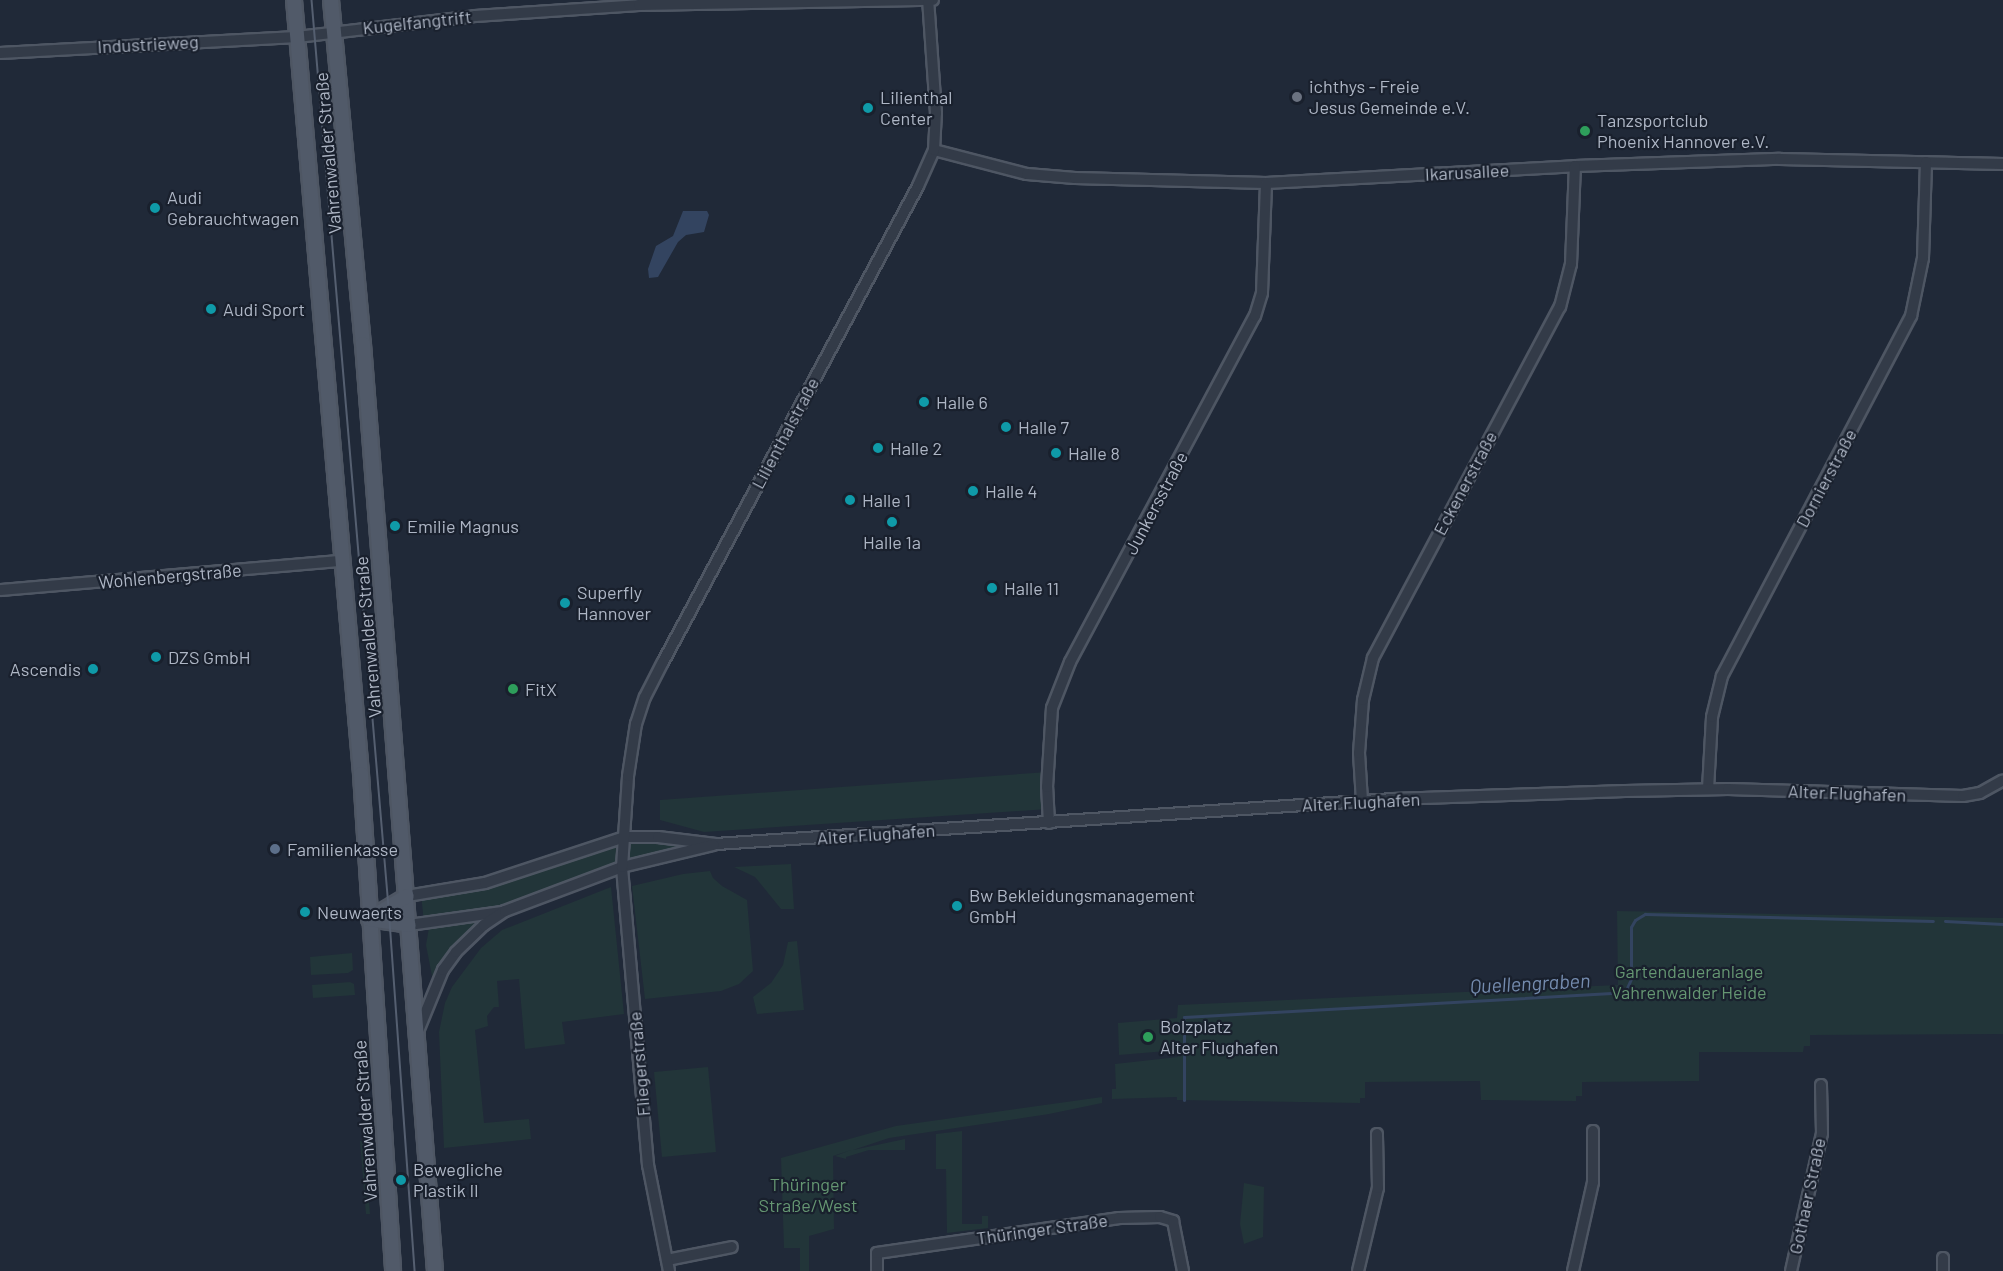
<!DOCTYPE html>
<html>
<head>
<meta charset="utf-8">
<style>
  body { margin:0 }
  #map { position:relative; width:2003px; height:1271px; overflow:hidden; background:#202938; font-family:Barlow,sans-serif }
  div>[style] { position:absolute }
  .green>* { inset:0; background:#223539 }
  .water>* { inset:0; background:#334460 }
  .stream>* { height:3px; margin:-1.5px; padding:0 1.5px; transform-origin:1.5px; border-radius:1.5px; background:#334460 }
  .roads { filter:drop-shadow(2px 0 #4e5663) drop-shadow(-2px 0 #4e5663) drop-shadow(0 2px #4e5663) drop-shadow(0 -2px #4e5663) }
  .minor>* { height:10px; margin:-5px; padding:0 5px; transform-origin:5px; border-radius:5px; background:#333b48 }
  .major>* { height:14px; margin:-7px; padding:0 7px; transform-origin:7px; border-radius:7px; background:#515a69 }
  .tram>* { height:1.5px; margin:-0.75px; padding:0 0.75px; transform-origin:0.75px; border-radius:0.75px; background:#555f70 }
  .dots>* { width:16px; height:16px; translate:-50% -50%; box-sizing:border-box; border:3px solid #19202d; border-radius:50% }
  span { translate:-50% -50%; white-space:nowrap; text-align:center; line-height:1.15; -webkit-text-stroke:4.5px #19202d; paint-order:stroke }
  .street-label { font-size:18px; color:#aeb6c5 }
  .poi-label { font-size:18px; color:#aeb6c5 }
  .left { translate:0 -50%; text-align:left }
  .right { translate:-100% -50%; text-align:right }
  .park-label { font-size:18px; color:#659672 }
  .water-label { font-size:20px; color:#748bae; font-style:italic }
</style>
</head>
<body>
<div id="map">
  <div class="green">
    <i style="clip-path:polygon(1048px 772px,1048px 809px,704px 832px,660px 820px,660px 800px)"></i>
    <i style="clip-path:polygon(625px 837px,716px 844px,622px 867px,484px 925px,434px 986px,426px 945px,430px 922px,424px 923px,421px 894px)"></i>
    <i style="clip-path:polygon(791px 864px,794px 909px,781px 909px,755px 877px,734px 867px)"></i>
    <i style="clip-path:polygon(710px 871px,713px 878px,722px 886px,747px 900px,753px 971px,739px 984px,721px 991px,645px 999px,632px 886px,683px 874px)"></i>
    <i style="clip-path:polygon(611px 887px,624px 1014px,562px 1022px,565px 1044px,525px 1049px,519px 979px,497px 981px,499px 1007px,494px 1007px,487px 1016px,488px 1026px,475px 1030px,484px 1123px,529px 1119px,531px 1139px,444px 1148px,439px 1032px,445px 1003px,452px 987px,481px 948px,502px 930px)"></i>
    <i style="clip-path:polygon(1617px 911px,2003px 918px,2003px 1034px,1810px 1035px,1810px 1046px,1804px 1046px,1803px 1052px,1699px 1052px,1699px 1081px,1582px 1082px,1582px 1096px,1576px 1096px,1576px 1101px,1481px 1100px,1480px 1081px,1365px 1082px,1365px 1098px,1360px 1098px,1360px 1103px,1177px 1100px,1177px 1097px,1112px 1099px,1112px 1089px,1116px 1089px,1115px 1064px,1178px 1057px,1178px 1050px,1119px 1055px,1118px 1023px,1177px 1018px,1178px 1005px,1618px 985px)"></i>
    <i style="clip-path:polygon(797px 941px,804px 1010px,757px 1014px,753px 997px,771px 983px,783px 965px,788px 942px)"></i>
    <i style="clip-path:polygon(352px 953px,353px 970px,348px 973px,311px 975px,310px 957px)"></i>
    <i style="clip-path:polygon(350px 982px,354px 984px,355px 995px,313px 998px,312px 985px)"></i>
    <i style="clip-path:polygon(708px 1067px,716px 1152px,662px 1157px,654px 1072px)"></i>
    <i style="clip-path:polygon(1102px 1097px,1102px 1103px,1049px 1114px,889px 1138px,853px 1150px,905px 1139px,905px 1150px,869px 1150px,846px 1157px,846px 1159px,835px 1156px,851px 1150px,833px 1156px,834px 1229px,809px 1236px,809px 1271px,800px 1271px,800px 1248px,784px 1248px,781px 1158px,896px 1126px)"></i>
    <i style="clip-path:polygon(962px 1131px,962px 1224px,982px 1224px,982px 1216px,988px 1216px,988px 1228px,947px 1233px,946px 1169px,936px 1169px,936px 1134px)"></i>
    <i style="clip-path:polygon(360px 1141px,364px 1141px,370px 1214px,366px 1214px)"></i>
    <i style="clip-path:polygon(1244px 1183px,1264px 1187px,1263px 1237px,1244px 1244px,1240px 1224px)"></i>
  </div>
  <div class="water">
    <i style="clip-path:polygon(683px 211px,707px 211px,709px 215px,704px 232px,686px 235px,678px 242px,658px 277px,649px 278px,648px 269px,656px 246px,673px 236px)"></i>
  </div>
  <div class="stream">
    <i style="left:1945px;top:921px;width:58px;rotate:3deg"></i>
    <i style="left:1184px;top:1100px;width:83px;rotate:-90deg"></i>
    <i style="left:1184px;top:1017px;width:437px;rotate:-3.2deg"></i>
    <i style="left:1620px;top:993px;width:7px;rotate:-27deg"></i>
    <i style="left:1626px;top:990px;width:12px;rotate:-66deg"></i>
    <i style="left:1631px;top:979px;width:52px;rotate:-90deg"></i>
    <i style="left:1631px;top:927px;width:8px;rotate:-60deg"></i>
    <i style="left:1635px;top:920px;width:12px;rotate:-31deg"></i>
    <i style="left:1645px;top:914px;width:288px;rotate:1.4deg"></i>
  </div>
  <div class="roads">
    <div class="minor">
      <i style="left:0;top:53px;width:297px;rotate:-3.1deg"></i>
      <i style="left:297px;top:37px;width:179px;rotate:-6.7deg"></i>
      <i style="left:475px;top:16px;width:164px;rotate:-3.8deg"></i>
      <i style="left:639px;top:5px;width:294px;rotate:-1deg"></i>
      <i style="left:934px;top:150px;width:96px;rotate:14.5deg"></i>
      <i style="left:1027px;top:174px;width:48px;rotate:4.8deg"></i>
      <i style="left:1075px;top:178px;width:191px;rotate:1.5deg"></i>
      <i style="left:1266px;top:183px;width:309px;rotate:-3.1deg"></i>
      <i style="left:1575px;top:166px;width:205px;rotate:-2deg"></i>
      <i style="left:1780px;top:159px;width:223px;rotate:1.3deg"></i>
      <i style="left:0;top:590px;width:341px;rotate:-4.9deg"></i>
      <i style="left:1708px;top:789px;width:72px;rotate:-86.8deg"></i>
      <i style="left:1712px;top:717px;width:42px;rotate:-76.3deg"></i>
      <i style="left:1722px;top:676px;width:407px;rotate:-62.3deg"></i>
      <i style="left:1911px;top:316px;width:59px;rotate:-78.3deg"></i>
      <i style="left:1923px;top:258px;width:96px;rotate:-88.2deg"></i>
      <i style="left:1362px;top:801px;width:48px;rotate:-93.6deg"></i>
      <i style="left:1359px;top:753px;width:53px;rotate:-85.7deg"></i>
      <i style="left:1363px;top:700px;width:43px;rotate:-76.6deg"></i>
      <i style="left:1373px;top:658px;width:398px;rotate:-62deg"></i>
      <i style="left:1560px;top:307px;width:44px;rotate:-75.7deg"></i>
      <i style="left:1571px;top:264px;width:98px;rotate:-87.7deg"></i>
      <i style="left:1049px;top:823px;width:36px;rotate:-93deg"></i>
      <i style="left:1047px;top:787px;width:79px;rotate:-86.4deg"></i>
      <i style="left:1052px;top:708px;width:49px;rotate:-68.6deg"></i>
      <i style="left:1070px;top:662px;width:392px;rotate:-61.9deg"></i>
      <i style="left:1255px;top:316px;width:24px;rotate:-73deg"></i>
      <i style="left:1262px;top:293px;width:110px;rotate:-87.9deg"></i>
      <i style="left:407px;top:896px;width:79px;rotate:-9.5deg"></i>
      <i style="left:485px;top:883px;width:147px;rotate:-18.2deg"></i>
      <i style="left:625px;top:837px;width:33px"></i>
      <i style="left:658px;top:837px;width:58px;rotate:6.9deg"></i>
      <i style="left:716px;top:844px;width:678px;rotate:-3.8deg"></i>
      <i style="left:1393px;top:799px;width:232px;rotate:-2deg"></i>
      <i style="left:1625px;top:791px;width:103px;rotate:-1.1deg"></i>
      <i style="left:1728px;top:789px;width:235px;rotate:1.7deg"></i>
      <i style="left:1963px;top:796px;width:17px;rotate:-10deg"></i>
      <i style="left:1980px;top:793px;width:26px;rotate:-29deg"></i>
      <i style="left:409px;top:925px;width:94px;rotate:-8deg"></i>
      <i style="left:418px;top:1031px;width:66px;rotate:-67.7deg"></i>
      <i style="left:443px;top:970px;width:22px;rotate:-54deg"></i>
      <i style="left:456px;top:952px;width:39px;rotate:-44deg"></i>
      <i style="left:484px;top:925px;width:25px;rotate:-34deg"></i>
      <i style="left:505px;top:911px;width:125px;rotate:-20.6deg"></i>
      <i style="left:622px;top:867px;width:94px;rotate:-13.6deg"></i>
      <i style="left:1943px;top:1258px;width:13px;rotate:90deg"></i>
      <i style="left:667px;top:1260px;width:66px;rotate:-11.3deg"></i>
      <i style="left:669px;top:1271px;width:108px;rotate:-101.2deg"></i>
      <i style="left:648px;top:1165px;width:299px;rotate:-95deg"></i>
      <i style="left:622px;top:867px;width:91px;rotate:-86.2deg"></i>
      <i style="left:628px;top:776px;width:53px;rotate:-81.3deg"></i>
      <i style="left:636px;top:724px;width:28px;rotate:-72deg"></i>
      <i style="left:645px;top:697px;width:39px;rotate:-63deg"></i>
      <i style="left:663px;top:662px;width:540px;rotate:-61.82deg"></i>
      <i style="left:918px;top:186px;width:39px;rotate:-66deg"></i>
      <i style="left:934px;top:150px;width:37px;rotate:-87deg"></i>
      <i style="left:936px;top:113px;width:113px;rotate:-94deg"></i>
      <i style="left:877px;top:1271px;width:18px;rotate:-90deg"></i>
      <i style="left:877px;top:1253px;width:245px;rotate:-8.2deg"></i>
      <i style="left:1119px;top:1218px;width:41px;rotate:-1.4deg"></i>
      <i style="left:1160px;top:1217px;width:14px;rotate:17deg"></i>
      <i style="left:1173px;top:1221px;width:51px;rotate:78.7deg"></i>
      <i style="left:1358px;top:1271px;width:85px;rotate:-76.5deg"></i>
      <i style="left:1378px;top:1188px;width:54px;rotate:-91.1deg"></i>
      <i style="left:1573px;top:1271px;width:91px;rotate:-77.3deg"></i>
      <i style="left:1593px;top:1182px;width:51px;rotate:-90deg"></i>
      <i style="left:1791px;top:1271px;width:141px;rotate:-77.3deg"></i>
      <i style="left:1822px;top:1133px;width:48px;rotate:-91.2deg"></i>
    </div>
    <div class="major">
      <i style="left:294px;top:0;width:777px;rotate:85.05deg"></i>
      <i style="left:361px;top:774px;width:498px;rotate:86.3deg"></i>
      <i style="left:331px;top:0;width:345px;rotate:84.7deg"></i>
      <i style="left:363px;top:344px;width:930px;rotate:85.56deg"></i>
      <i style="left:369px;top:919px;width:44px;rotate:-31.2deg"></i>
      <i style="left:369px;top:919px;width:40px;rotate:8.5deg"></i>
    </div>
  </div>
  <div class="tram">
    <i style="left:312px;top:0;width:910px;rotate:85.15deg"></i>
    <i style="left:389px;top:907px;width:365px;rotate:85.9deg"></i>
  </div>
  <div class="dots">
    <i style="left:1297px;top:97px;background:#6b7280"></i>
    <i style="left:868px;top:108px;background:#0f9aa8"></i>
    <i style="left:1585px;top:131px;background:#2e9e5b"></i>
    <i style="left:155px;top:208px;background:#0f9aa8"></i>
    <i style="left:211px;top:309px;background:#0f9aa8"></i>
    <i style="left:924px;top:402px;background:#0f9aa8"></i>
    <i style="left:1006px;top:427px;background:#0f9aa8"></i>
    <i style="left:878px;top:448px;background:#0f9aa8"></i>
    <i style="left:1056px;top:453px;background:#0f9aa8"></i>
    <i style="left:973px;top:491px;background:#0f9aa8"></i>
    <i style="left:850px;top:500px;background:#0f9aa8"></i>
    <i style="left:892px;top:522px;background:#0f9aa8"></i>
    <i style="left:395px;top:526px;background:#0f9aa8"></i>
    <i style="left:992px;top:588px;background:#0f9aa8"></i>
    <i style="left:565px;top:603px;background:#0f9aa8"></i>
    <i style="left:156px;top:657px;background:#0f9aa8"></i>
    <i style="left:93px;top:669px;background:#0f9aa8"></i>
    <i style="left:513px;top:689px;background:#2e9e5b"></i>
    <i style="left:275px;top:849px;background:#5c6f8a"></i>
    <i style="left:957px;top:906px;background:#0f9aa8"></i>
    <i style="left:305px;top:912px;background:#0f9aa8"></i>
    <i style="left:1148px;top:1037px;background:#2e9e5b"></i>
    <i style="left:401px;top:1180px;background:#0f9aa8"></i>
  </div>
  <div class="street-label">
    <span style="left:417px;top:22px;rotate:-6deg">Kugelfangtrift</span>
    <span style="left:148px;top:44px;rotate:-3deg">Industrieweg</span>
    <span style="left:328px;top:153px;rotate:-95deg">Vahrenwalder Straße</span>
    <span style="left:1467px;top:172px;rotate:-3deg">Ikarusallee</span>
    <span style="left:785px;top:433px;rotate:-62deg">Lilienthalstraße</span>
    <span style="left:1826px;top:478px;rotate:-62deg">Dornierstraße</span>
    <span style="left:1465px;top:483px;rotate:-62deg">Eckenerstraße</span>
    <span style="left:1156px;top:503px;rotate:-62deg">Junkersstraße</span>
    <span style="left:170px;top:576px;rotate:-5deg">Wohlenbergstraße</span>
    <span style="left:368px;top:637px;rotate:-95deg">Vahrenwalder Straße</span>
    <span style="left:1847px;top:793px;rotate:2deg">Alter Flughafen</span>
    <span style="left:1361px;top:802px;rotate:-3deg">Alter Flughafen</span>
    <span style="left:876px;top:834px;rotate:-4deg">Alter Flughafen</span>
    <span style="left:639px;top:1064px;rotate:-95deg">Fliegerstraße</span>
    <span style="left:365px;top:1121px;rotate:-94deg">Vahrenwalder Straße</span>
    <span style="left:1807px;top:1196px;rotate:-78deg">Gothaer Straße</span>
    <span style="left:1042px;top:1229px;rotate:-8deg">Thüringer Straße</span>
  </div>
  <div class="poi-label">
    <span class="left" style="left:1309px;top:97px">ichthys - Freie<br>Jesus Gemeinde e.V.</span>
    <span class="left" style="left:880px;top:108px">Lilienthal<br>Center</span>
    <span class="left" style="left:1597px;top:131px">Tanzsportclub<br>Phoenix Hannover e.V.</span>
    <span class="left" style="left:167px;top:208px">Audi<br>Gebrauchtwagen</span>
    <span class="left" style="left:223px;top:309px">Audi Sport</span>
    <span class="left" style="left:936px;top:402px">Halle 6</span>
    <span class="left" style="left:1018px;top:427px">Halle 7</span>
    <span class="left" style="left:890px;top:448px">Halle 2</span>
    <span class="left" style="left:1068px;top:453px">Halle 8</span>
    <span class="left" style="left:985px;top:491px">Halle 4</span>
    <span class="left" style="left:862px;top:500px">Halle 1</span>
    <span class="left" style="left:407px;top:526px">Emilie Magnus</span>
    <span style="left:892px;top:542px">Halle 1a</span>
    <span class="left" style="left:1004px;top:588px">Halle 11</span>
    <span class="left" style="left:577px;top:603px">Superfly<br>Hannover</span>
    <span class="left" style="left:168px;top:657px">DZS GmbH</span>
    <span class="right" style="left:81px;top:669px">Ascendis</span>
    <span class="left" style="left:525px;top:689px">FitX</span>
    <span class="left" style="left:287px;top:849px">Familienkasse</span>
    <span class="left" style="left:969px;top:906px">Bw Bekleidungsmanagement<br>GmbH</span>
    <span class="left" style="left:317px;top:912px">Neuwaerts</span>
    <span class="left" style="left:1160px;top:1037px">Bolzplatz<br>Alter Flughafen</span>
    <span class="left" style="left:413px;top:1180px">Bewegliche<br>Plastik II</span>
  </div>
  <div class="park-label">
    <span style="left:1689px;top:982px">Gartendaueranlage<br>Vahrenwalder Heide</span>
    <span style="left:808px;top:1195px">Thüringer<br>Straße/West</span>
  </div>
  <div class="water-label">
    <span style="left:1530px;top:983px;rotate:-3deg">Quellengraben</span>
  </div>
</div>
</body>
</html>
